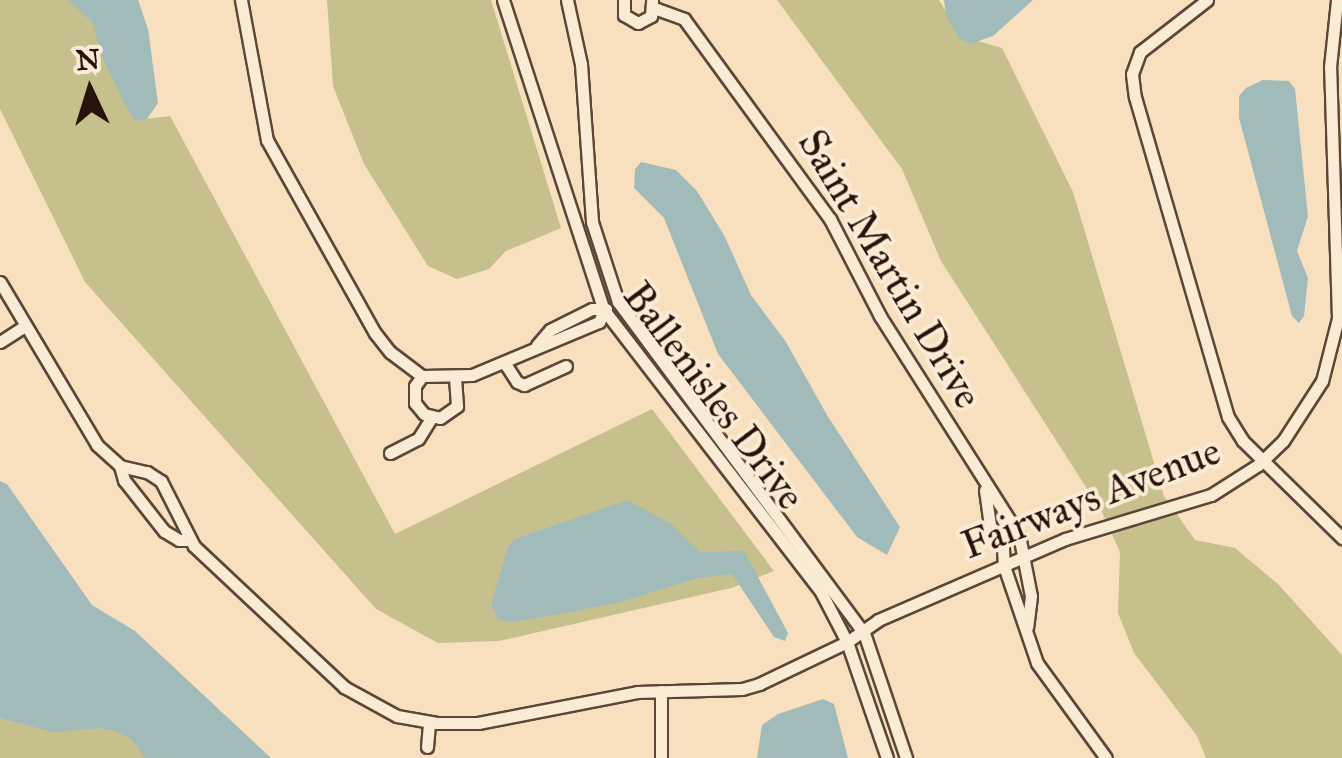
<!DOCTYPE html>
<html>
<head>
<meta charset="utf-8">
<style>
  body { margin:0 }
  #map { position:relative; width:1342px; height:758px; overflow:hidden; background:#f8e0be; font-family:"IM FELL Great Primer",serif }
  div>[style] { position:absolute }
  .green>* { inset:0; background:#c5c08c }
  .water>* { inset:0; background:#a1bbbb }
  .roads { filter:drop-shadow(2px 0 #5c4637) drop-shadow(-2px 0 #5c4637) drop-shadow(0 2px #5c4637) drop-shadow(0 -2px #5c4637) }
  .minor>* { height:11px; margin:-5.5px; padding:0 5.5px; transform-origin:5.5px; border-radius:5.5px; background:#faebd5 }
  span { translate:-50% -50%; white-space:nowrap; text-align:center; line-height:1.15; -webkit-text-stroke:8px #faebd5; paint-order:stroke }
  .street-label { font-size:40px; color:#28130a }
  .north { position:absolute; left:40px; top:40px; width:100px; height:100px; -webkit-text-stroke:8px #faebd5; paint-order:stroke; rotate:356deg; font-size:28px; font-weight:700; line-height:40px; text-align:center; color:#28130a }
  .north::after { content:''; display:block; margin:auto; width:35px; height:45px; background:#28130a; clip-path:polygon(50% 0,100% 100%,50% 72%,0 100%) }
</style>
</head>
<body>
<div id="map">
  <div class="green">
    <i style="clip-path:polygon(0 0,82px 0,146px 119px,170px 116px,395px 534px,652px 409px,774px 571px,731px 588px,499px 641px,438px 643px,376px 609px,85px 282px,0 109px)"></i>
    <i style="clip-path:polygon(327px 0,491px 0,561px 228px,506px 251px,489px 269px,457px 279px,428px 266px,364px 164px,333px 86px)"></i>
    <i style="clip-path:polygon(777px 0,939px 0,961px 36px,1002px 48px,1073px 192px,1164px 496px,1195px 540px,1235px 548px,1278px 584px,1342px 655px,1342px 758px,1206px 758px,1197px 736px,1134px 653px,1118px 613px,1120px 552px,1102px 512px,941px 261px,902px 169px)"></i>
    <i style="clip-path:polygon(0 691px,132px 720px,183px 758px,0 758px)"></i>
  </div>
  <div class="water">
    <i style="clip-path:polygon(68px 0,138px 0,148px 29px,158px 103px,147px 119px,136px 121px,128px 111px,101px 55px,93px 23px)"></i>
    <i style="clip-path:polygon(944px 0,1033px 0,993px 36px,970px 44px,958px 37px,946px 15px)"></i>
    <i style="clip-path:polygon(1263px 80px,1289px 81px,1295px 89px,1308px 216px,1297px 251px,1308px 278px,1304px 316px,1299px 323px,1292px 316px,1239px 118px,1239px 96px,1246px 88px)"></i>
    <i style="clip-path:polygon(641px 162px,676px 170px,697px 191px,725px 237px,751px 295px,786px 342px,827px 415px,900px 527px,887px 555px,857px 537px,718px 354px,664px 218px,634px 188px,635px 169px)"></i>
    <i style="clip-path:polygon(0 481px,7px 484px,92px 605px,135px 631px,271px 758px,145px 758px,132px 740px,118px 732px,101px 728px,53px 732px,0 718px)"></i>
    <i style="clip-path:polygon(628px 500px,672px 525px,700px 552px,744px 551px,788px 633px,785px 641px,774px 637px,732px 574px,698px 578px,617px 603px,532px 619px,510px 622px,498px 619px,491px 604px,508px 547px,515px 539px)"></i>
    <i style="clip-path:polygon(823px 699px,834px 704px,848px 758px,757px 758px,762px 725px,778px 714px)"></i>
  </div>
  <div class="roads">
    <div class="minor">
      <i style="left:241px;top:0;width:142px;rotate:79.5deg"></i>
      <i style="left:267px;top:140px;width:221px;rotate:60.8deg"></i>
      <i style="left:375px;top:333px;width:24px;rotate:52deg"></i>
      <i style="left:390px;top:352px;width:40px;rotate:37deg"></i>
      <i style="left:422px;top:376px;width:50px;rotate:-1.1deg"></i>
      <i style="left:472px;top:375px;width:138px;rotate:-22.7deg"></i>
      <i style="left:599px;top:322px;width:13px;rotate:-67deg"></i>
      <i style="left:503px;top:0;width:326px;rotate:72deg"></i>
      <i style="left:604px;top:310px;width:356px;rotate:52.4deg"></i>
      <i style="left:821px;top:592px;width:56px;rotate:62.5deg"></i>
      <i style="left:847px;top:642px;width:123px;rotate:71deg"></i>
      <i style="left:567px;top:0;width:66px;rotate:77.7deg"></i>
      <i style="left:581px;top:64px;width:158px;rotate:86deg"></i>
      <i style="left:592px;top:222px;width:84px;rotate:72deg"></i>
      <i style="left:618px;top:302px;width:412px;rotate:53.4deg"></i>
      <i style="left:864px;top:633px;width:132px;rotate:71.4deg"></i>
      <i style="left:624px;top:0;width:15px;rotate:90deg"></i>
      <i style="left:624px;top:15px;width:16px;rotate:30deg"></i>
      <i style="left:638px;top:23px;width:15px;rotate:-28deg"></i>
      <i style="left:651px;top:16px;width:16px;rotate:-86deg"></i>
      <i style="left:1207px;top:0;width:85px;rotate:142.2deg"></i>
      <i style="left:1140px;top:52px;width:23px;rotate:110deg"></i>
      <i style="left:1132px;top:74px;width:23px;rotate:83deg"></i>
      <i style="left:1135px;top:97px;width:333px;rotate:73.8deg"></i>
      <i style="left:1228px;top:417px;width:28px;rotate:58deg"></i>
      <i style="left:1243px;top:441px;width:139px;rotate:44.4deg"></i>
      <i style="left:654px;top:8px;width:32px;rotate:20deg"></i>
      <i style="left:684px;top:19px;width:248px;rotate:53.9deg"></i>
      <i style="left:830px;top:219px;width:109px;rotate:62.7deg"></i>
      <i style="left:880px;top:316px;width:259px;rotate:57.6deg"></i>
      <i style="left:1019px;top:535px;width:62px;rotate:78.9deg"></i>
      <i style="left:1031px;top:596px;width:31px;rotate:97deg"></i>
      <i style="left:0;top:282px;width:190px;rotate:59.2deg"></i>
      <i style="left:97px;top:445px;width:31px;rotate:42deg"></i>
      <i style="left:120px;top:466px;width:15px;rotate:74deg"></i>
      <i style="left:124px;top:480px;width:65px;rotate:51.9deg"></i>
      <i style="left:164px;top:531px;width:17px;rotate:31deg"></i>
      <i style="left:179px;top:540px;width:11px"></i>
      <i style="left:0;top:342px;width:27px;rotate:-33deg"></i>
      <i style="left:537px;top:345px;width:20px;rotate:-49deg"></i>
      <i style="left:550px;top:330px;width:47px;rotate:-26.6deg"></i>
      <i style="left:592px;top:309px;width:14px"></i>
      <i style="left:504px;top:362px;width:24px;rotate:57deg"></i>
      <i style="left:517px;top:382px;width:8px;rotate:23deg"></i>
      <i style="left:524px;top:385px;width:46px;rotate:-24.3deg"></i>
      <i style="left:422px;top:376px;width:12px;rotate:125deg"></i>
      <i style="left:415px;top:386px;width:17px;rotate:90deg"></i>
      <i style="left:415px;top:403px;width:14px;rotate:51deg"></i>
      <i style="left:424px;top:414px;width:16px;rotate:14deg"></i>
      <i style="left:440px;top:418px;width:21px;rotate:-35deg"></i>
      <i style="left:457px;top:406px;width:30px;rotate:-94deg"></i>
      <i style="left:390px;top:453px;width:31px;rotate:-27deg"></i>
      <i style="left:418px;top:439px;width:25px;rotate:-58deg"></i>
      <i style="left:120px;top:466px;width:28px;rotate:13deg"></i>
      <i style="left:147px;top:472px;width:17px;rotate:33deg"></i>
      <i style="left:161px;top:481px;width:73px;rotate:63.1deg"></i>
      <i style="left:194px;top:546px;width:206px;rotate:43.2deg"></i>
      <i style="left:344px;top:687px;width:60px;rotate:28.7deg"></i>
      <i style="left:397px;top:716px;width:39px;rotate:10deg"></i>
      <i style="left:435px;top:723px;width:43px"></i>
      <i style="left:478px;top:723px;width:162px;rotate:-11deg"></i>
      <i style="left:637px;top:692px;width:105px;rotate:-1.6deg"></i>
      <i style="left:742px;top:689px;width:18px;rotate:-16deg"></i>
      <i style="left:759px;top:684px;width:98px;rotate:-25.5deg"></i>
      <i style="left:847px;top:642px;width:38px;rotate:-35deg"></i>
      <i style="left:878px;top:620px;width:204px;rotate:-23.4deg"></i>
      <i style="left:1065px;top:539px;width:152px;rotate:-16.8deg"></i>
      <i style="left:1211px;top:495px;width:56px;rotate:-32.6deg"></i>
      <i style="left:1258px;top:465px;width:35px;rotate:-44deg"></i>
      <i style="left:1283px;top:441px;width:72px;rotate:-57deg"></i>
      <i style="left:1322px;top:381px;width:65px;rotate:-75.7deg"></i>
      <i style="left:1338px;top:318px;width:251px;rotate:-91.8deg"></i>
      <i style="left:1330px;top:67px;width:67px;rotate:-84deg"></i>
      <i style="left:985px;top:490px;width:35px;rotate:82deg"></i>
      <i style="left:990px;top:525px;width:26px;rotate:61deg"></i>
      <i style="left:1003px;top:548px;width:18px;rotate:87deg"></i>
      <i style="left:1004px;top:566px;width:102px;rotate:71.2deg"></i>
      <i style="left:1037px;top:663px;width:117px;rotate:54deg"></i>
      <i style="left:427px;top:747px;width:24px;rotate:-85deg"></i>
      <i style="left:661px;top:758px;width:67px;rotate:-90deg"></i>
    </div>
  </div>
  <div class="street-label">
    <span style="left:890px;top:269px;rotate:59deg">Saint Martin Drive</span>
    <span style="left:714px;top:396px;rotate:53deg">Ballenisles Drive</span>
    <span style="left:1091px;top:498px;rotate:-21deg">Fairways Avenue</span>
  </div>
  <div class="north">N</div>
</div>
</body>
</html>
